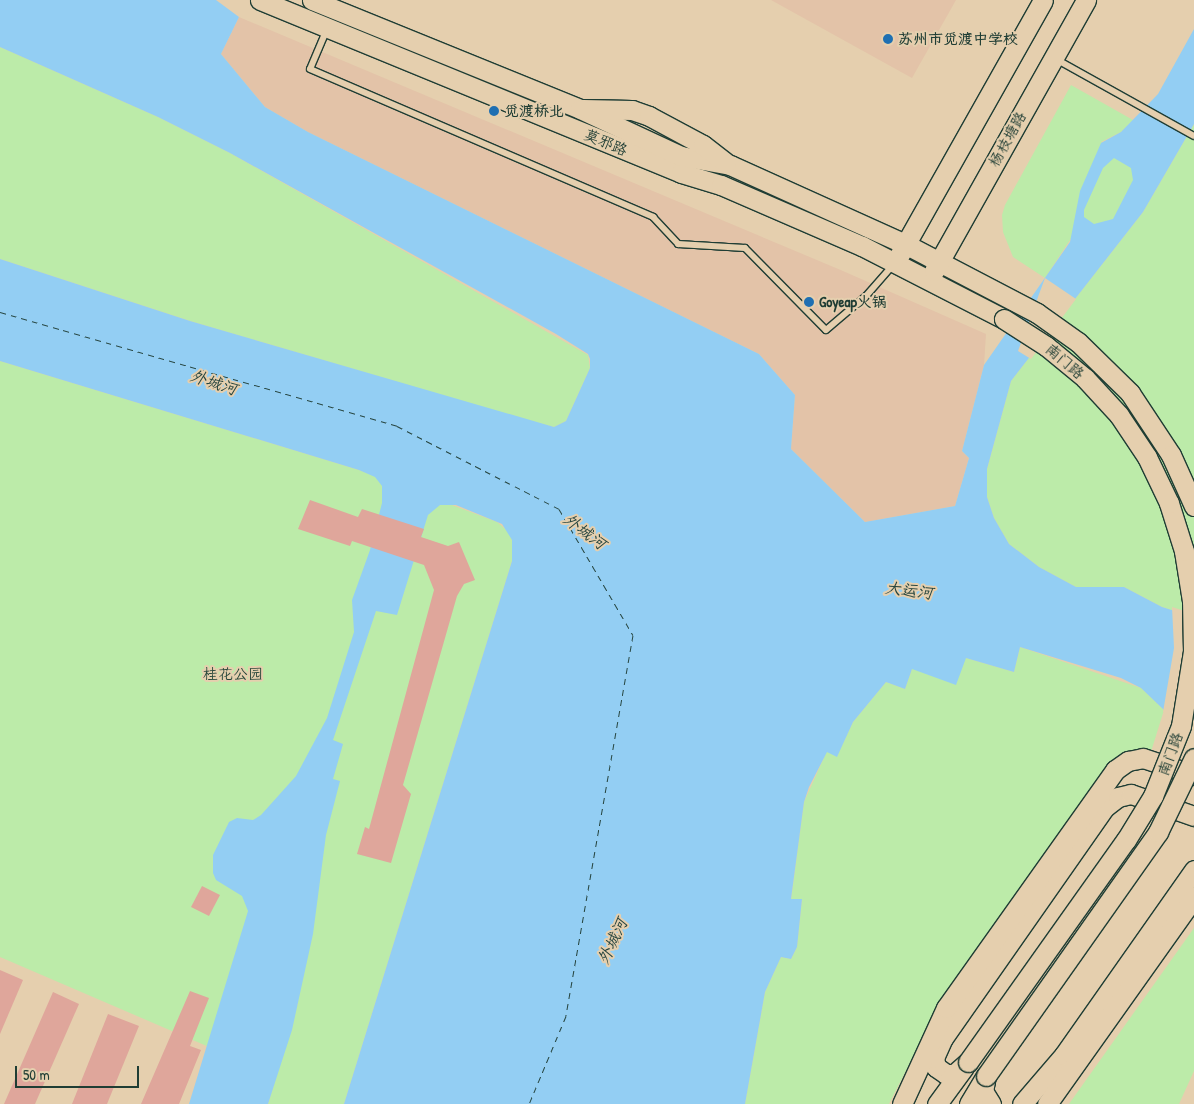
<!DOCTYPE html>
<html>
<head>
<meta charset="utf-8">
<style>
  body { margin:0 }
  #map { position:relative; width:1194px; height:1104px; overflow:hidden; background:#e5cfae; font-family:"Patrick Hand","LXGW WenKai TC",sans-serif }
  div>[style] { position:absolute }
  .built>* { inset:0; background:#e3c3a8 }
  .green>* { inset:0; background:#bceba9 }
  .water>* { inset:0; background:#93cef3 }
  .pier>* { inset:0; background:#e5cfae }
  .ferry>* { height:1px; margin-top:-0.5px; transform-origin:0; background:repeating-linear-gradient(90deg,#25443e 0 6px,transparent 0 11px) }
  .building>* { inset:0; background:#dfa69b }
  .roads { filter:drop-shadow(1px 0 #1f3d34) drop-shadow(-1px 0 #1f3d34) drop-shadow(0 1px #1f3d34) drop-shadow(0 -1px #1f3d34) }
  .service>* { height:6px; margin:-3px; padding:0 3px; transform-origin:3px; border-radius:3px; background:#e5cfae }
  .secondary>* { height:19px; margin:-9.5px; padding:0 9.5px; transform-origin:9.5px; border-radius:9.5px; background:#e5cfae }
  .bridges { filter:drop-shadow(1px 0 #1f3d34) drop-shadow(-1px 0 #1f3d34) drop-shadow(0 1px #1f3d34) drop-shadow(0 -1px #1f3d34) }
  .secondary-bridge>* { height:19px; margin:-9.5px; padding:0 9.5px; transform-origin:9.5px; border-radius:9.5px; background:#e5cfae }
  .dots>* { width:14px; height:14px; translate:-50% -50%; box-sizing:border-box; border:2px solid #e5cfae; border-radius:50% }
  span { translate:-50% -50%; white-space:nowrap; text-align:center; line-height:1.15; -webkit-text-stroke:4px #e5cfae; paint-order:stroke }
  .poi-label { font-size:15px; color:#1f3d34; font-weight:700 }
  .left { translate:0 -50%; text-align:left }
  .street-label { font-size:15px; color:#1f3d34 }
  .park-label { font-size:15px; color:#27463a }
  .water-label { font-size:16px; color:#25443e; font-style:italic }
  .scale { position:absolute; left:15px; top:1066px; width:124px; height:22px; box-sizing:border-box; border:2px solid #1f3d34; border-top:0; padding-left:6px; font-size:15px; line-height:18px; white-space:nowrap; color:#1f3d34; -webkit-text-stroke:4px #e5cfae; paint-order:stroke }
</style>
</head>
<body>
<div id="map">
  <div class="built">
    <i style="clip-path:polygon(771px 0,956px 0,912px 78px)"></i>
    <i style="clip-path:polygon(239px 17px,843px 271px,986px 334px,984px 365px,962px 451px,969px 458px,955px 506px,865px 522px,791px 449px,795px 395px,759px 354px,308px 132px,265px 107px,221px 54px)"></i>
  </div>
  <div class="green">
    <i style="clip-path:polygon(0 47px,158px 117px,230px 153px,588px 355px,590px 368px,566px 421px,554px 427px,519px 418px,190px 321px,0 259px)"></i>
    <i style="clip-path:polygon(1071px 85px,1133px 120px,1121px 132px,1101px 142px,1149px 176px,1106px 240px,1074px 234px,1045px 278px,1013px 257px,1003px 232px,1002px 215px,1005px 205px)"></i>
    <i style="clip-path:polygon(1194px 124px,1194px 617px,1162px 607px,1124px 587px,1076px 587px,1039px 567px,1009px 544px,994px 518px,987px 497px,987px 469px,1011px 381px,1143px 212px)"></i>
    <i style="clip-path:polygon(0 361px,359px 470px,497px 522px,510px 533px,514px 549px,512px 561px,344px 1104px,268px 1104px,298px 1003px,227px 986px,209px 1047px,0 957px)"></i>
    <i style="clip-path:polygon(1020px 647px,1141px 688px,1164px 710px,1150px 755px,1135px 750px,1129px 751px,916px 1051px,889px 1104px,745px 1104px,765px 992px,781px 957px,791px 959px,797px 947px,802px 899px,791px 900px,804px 802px,827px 751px,837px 756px,853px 722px,886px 682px,905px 689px,912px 669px,966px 658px,1014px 672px)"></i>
    <i style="clip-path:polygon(1194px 928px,1194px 1071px,1179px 1104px,1069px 1104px)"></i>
  </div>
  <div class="water">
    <i style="clip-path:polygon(evenodd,0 0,216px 0,239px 17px,221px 54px,265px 107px,308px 132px,759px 354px,795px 395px,791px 449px,865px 522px,955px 506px,969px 458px,962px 451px,984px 365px,1070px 242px,1080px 191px,1101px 143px,1121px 132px,1158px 94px,1194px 29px,1194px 124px,1143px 212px,1011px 381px,987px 469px,987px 497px,994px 518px,1009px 544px,1039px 567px,1076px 587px,1124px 587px,1162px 607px,1194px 617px,1164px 710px,1141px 688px,1121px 678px,1020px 647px,1014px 672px,966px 658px,956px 685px,912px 669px,905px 689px,886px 682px,853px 722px,837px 757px,827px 752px,809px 787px,804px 802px,791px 899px,802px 899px,797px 947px,791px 959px,781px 957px,765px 992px,745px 1104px,344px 1104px,512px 561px,512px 540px,502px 524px,456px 505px,440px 505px,428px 515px,397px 615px,376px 611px,333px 740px,343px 744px,333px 779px,340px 781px,326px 835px,313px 934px,292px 1030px,268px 1104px,189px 1104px,248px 911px,242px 896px,216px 880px,213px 873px,213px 855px,229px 822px,237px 818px,253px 820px,261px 815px,296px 776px,327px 718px,354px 632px,352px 600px,370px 550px,382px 503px,382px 486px,375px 477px,359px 470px,0 361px,0 259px,190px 321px,554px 427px,566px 421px,590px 368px,590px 359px,588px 354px,556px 334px,230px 153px,158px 117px,0 47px,0 0,1114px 158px,1131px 168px,1133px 180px,1113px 219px,1094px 224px,1084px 217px,1084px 210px,1103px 168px,1114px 158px)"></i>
  </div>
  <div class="pier">
    <i style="clip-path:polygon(1045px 278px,1076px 299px,1031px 359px,1018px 351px)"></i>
    <i style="clip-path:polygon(1172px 607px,1194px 614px,1194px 719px,1163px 712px,1174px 648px)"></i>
  </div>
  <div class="ferry">
    <i style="left:0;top:312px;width:413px;rotate:16deg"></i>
    <i style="left:397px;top:426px;width:182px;rotate:27.1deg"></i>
    <i style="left:559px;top:509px;width:146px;rotate:59.6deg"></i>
    <i style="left:633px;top:635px;width:387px;rotate:100deg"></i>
    <i style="left:566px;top:1016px;width:95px;rotate:112.8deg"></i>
  </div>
  <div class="building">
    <i style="clip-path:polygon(310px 500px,358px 517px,362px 509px,424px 529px,421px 537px,448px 546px,459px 542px,475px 580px,464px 584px,457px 596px,403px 785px,411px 794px,391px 863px,357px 854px,365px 827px,369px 829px,434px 590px,424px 565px,352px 541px,350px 546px,298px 529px)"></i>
    <i style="clip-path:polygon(202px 886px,220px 895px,209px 916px,191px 907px)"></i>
    <i style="clip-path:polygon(0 970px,23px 980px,0 1034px)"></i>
    <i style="clip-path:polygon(190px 991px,209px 998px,190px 1046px,201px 1050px,179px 1104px,141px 1104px)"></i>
    <i style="clip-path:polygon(53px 992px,79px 1004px,35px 1104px,4px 1104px)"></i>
    <i style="clip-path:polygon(108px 1014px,139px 1026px,107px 1104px,72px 1104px)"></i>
  </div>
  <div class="roads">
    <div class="service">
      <i style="left:327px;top:29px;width:43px;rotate:113deg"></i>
      <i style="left:310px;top:69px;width:374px;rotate:23.3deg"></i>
      <i style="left:653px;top:217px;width:37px;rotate:47deg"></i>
      <i style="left:678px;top:244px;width:67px;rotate:3.4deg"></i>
      <i style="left:745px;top:248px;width:115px;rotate:45.4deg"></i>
      <i style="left:826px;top:330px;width:52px;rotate:-40.4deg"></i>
      <i style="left:866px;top:296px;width:41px;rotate:-48.9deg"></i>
      <i style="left:1054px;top:58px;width:160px;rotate:29.1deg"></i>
    </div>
    <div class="secondary">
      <i style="left:260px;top:0;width:455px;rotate:22.3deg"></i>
      <i style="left:681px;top:173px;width:42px;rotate:16.7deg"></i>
      <i style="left:721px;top:185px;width:154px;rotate:23.4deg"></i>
      <i style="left:862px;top:246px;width:160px;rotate:27.2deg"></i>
      <i style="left:312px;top:0;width:289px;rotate:22.1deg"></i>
      <i style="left:580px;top:109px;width:111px;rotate:25deg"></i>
      <i style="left:681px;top:156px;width:50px;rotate:10.4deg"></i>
      <i style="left:730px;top:165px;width:192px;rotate:24.3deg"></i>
      <i style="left:905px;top:244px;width:149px;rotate:27.6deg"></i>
      <i style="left:1037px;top:313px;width:50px;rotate:35.3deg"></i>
      <i style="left:1078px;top:342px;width:73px;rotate:44.4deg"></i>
      <i style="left:1130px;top:393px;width:74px;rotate:56.5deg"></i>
      <i style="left:1171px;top:455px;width:56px;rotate:65.7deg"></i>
      <i style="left:583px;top:109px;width:49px;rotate:1.2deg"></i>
      <i style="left:632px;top:110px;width:18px;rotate:19deg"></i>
      <i style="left:649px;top:116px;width:61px;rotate:28.2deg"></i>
      <i style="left:703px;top:145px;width:29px;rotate:38deg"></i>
      <i style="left:900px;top:254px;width:291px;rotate:-60.6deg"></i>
      <i style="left:934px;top:271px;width:311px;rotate:-60.7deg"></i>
      <i style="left:968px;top:1062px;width:18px;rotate:139deg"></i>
      <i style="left:954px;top:1074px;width:8px;rotate:180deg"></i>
      <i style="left:946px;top:1074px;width:12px;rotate:-145deg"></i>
      <i style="left:936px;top:1067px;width:9px;rotate:-103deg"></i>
      <i style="left:934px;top:1058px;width:22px;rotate:-66deg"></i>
      <i style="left:943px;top:1038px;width:282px;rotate:-55deg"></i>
      <i style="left:1105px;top:807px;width:16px;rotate:-38deg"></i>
      <i style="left:1118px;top:797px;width:13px;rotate:-13deg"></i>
      <i style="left:1131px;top:794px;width:67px;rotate:19.2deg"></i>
      <i style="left:986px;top:1076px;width:15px;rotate:101deg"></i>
      <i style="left:983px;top:1091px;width:15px;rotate:58deg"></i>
      <i style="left:902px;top:1104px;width:106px;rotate:-65.4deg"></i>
      <i style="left:946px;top:1008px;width:292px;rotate:-54.6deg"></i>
      <i style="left:1115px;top:770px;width:16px;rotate:-35deg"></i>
      <i style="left:1128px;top:761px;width:15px;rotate:-11deg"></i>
      <i style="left:1143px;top:758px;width:54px;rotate:18.4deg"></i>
      <i style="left:937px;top:1104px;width:46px;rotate:-53.9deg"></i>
      <i style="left:969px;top:1104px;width:33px;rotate:-59deg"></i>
      <i style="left:1022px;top:1104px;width:65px;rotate:-49.4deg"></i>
      <i style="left:1064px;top:1055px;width:226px;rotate:-54.9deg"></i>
      <i style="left:1047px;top:1104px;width:254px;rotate:-54.6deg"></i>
    </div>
  </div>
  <div class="bridges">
    <div class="secondary-bridge">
      <i style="left:968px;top:1062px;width:272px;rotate:-54.6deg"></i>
      <i style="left:1126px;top:840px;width:52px;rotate:-58.5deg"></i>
      <i style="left:1153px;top:796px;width:75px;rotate:-68.2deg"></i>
      <i style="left:1181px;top:726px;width:76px;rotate:-80.9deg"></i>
      <i style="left:1193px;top:651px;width:50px;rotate:-91.1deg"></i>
      <i style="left:1192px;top:601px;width:51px;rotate:-99.1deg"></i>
      <i style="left:1184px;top:551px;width:50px;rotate:-107.4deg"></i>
      <i style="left:1169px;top:503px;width:51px;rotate:-115.6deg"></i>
      <i style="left:1147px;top:457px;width:50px;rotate:-123.7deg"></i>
      <i style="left:1119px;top:415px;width:50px;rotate:-132.6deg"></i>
      <i style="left:1085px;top:378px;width:50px;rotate:-140.6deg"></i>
      <i style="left:1046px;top:346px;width:50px;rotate:-147.3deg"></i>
      <i style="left:986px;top:1076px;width:299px;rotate:-54.8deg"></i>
      <i style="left:1158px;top:832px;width:82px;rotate:-64.1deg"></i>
    </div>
  </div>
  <div class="dots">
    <i style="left:888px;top:39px;background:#1f6fb2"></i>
    <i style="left:494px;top:111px;background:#1f6fb2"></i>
    <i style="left:809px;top:302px;background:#1f6fb2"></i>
  </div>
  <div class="poi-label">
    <span class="left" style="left:898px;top:39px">苏州市觅渡中学校</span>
    <span class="left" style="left:504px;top:111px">觅渡桥北</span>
    <span class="left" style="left:819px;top:302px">Goyeap火锅</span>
  </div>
  <div class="street-label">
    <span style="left:1007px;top:139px;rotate:-61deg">杨枝塘路</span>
    <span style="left:606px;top:142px;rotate:23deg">莫邪路</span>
    <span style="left:1065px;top:361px;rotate:40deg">南门路</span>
    <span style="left:1170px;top:754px;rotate:-70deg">南门路</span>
  </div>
  <div class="park-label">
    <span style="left:233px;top:674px">桂花公园</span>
  </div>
  <div class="water-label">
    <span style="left:214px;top:382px;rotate:18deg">外城河</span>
    <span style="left:585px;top:531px;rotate:37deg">外城河</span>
    <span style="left:909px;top:590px;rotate:7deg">大运河</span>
    <span style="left:612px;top:941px;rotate:-65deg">外城河</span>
  </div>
  <div class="scale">50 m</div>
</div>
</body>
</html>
